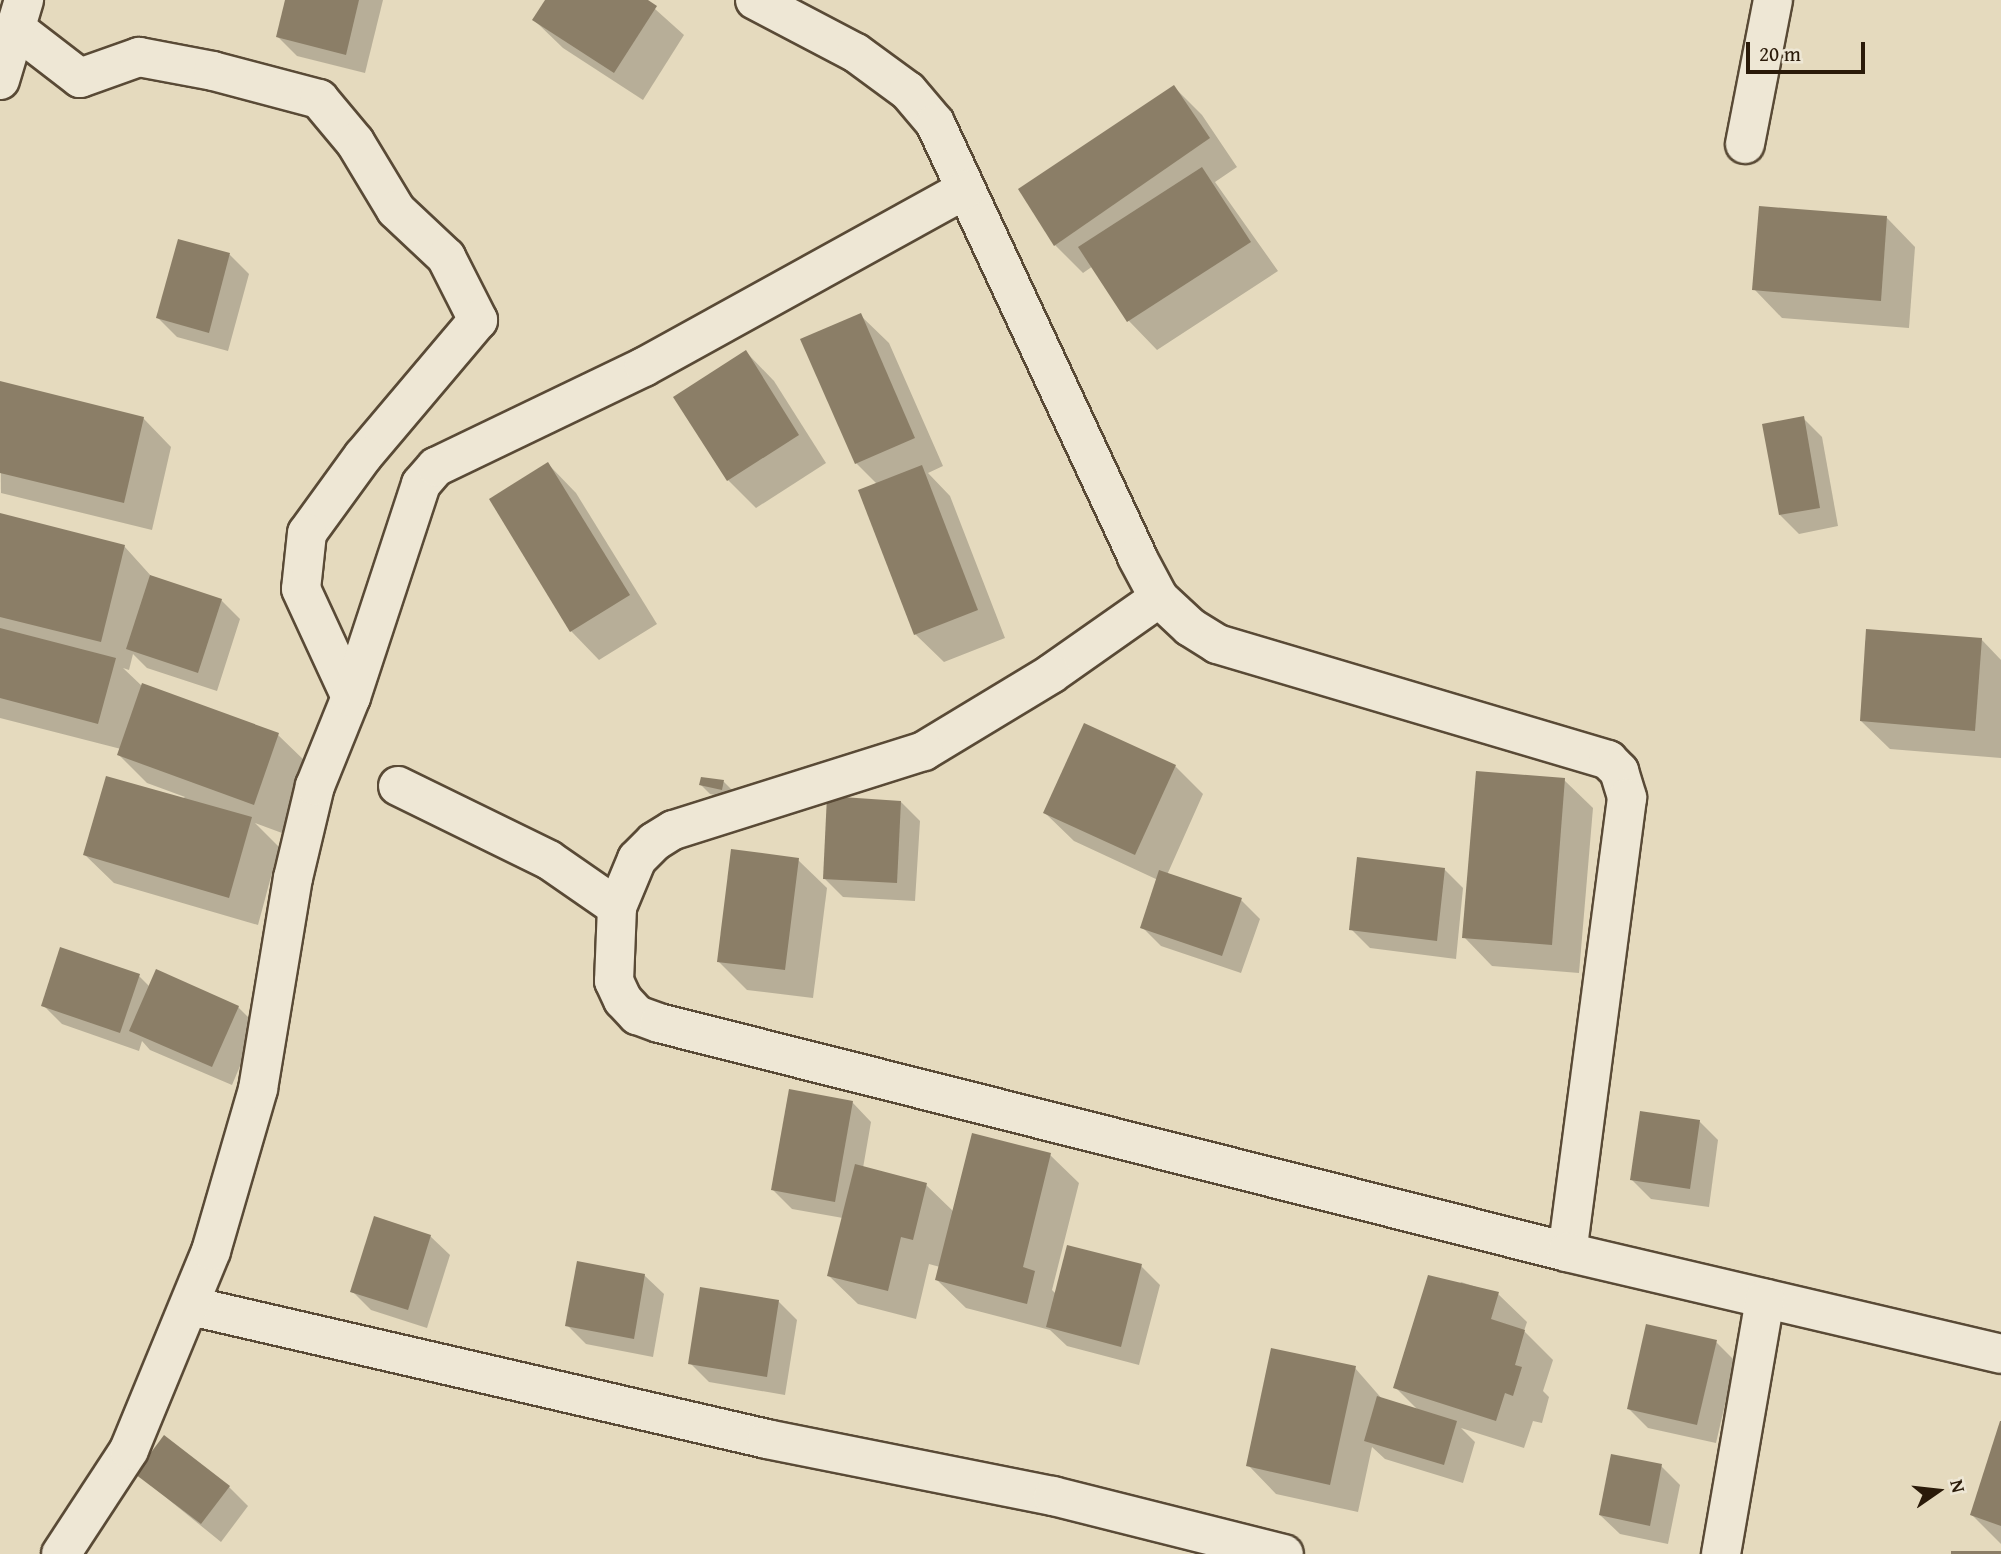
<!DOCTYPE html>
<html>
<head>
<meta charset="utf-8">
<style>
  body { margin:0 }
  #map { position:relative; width:2001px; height:1554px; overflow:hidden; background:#e5dabe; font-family:"Gentium Book Plus",serif }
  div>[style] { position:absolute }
  .shadow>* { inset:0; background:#0003 }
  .building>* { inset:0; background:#8b7e67 }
  .roads { filter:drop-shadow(2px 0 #594a36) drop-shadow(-2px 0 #594a36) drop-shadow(0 2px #594a36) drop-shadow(0 -2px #594a36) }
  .minor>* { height:38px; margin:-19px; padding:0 19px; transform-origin:19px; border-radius:19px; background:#eee7d5 }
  span { translate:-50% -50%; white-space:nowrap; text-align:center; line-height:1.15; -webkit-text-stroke:5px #eee7d5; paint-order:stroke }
  .north { position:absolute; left:1903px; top:1456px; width:70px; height:70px; -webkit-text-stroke:5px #eee7d5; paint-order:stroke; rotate:76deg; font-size:19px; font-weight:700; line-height:28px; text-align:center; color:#2a1a09 }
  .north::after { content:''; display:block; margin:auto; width:24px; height:32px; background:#2a1a09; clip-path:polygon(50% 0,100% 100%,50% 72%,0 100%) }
  .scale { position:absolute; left:1746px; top:42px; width:119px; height:32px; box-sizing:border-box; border:4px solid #2a1a09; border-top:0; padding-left:9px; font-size:21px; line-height:24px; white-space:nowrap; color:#2a1a09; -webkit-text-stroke:5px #eee7d5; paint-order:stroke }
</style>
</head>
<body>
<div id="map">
  <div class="shadow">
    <i style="clip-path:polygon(287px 0,383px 0,365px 73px,297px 56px,278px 37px)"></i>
    <i style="clip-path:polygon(547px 0,645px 0,684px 35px,643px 100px,563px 48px,534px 20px)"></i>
    <i style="clip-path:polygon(1174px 87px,1202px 115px,1237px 167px,1215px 182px,1278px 271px,1157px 350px,1129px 321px,1093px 266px,1083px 273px,1055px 245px)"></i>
    <i style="clip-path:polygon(1887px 218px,1915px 247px,1909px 328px,1782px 318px,1754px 289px)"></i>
    <i style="clip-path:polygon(180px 241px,230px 255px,249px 274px,228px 351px,177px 337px,158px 318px)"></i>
    <i style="clip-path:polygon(860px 315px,889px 343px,943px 466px,928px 473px,950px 496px,1005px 638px,944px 662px,915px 634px,877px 484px,856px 463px)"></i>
    <i style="clip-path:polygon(746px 352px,774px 381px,826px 463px,756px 508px,728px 480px)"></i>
    <i style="clip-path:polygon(0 383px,143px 418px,171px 447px,152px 530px,1px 493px)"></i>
    <i style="clip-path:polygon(1803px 418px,1822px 437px,1838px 526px,1799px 534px,1780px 515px)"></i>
    <i style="clip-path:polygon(548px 464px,576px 493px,657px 624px,599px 660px,571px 631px)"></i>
    <i style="clip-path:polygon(0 515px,124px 546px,152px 577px,221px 600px,240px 619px,217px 691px,147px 668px,133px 654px,129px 670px,123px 668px,143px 687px,278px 735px,307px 763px,282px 833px,255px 823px,279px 847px,258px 925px,114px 883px,85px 855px,185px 797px,147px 783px,119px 755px,121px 749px,0 718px)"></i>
    <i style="clip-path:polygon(1981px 639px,2001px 660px,2001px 758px,1890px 749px,1861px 721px)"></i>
    <i style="clip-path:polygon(1175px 766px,1203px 794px,1167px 875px,1241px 900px,1260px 919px,1241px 973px,1161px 946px,1142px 927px,1158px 880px,1074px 841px,1045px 813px)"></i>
    <i style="clip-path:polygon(702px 779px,724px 782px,733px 791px,731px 798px,710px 794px,701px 785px)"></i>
    <i style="clip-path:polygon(1564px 780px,1593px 808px,1579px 973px,1492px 966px,1464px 937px)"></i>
    <i style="clip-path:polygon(901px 802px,920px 821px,915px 901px,843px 897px,824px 878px)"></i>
    <i style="clip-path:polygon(798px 860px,827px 888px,813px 998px,747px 990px,718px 961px)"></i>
    <i style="clip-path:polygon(1444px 869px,1463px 888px,1456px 959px,1370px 948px,1351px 929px)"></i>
    <i style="clip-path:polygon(139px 976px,150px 987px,238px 1007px,257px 1026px,232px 1085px,150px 1050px,142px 1041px,139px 1051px,62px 1024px,43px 1005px)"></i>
    <i style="clip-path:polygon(852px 1102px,871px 1122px,863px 1168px,926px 1185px,954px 1212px,1050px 1155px,1079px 1183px,1052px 1290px,1056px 1294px,1141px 1266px,1160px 1285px,1139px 1365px,1067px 1346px,1050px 1330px,966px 1308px,937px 1280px,940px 1267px,929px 1264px,916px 1319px,858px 1304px,829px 1276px,843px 1218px,792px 1209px,773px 1190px)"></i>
    <i style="clip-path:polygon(1699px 1121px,1718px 1140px,1709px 1207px,1651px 1199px,1632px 1180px)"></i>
    <i style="clip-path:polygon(430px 1236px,450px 1255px,427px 1328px,371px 1310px,352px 1291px)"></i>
    <i style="clip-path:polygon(644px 1275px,664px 1294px,653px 1357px,586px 1344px,567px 1325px)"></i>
    <i style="clip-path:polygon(1461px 1282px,1498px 1294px,1527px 1322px,1524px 1331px,1553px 1360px,1543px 1391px,1549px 1397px,1542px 1423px,1533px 1421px,1524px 1448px,1461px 1428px,1475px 1442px,1463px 1483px,1385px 1459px,1372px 1447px,1358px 1512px,1276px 1494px,1248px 1465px,1355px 1368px,1383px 1400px,1419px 1411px,1395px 1387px)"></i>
    <i style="clip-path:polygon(778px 1301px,797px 1320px,785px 1395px,709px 1382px,690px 1363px)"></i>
    <i style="clip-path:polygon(1716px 1342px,1735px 1361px,1716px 1443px,1648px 1428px,1629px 1409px)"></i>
    <i style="clip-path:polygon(2001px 1425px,2001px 1544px,1972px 1515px)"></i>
    <i style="clip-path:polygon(1661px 1466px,1680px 1485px,1668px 1544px,1620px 1534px,1600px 1515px)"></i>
    <i style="clip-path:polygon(137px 1474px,229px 1487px,248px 1506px,221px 1542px)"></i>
  </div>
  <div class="building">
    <i style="clip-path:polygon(285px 0,359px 0,346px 55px,276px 37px)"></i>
    <i style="clip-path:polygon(545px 0,648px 0,657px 6px,614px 73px,532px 20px)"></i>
    <i style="clip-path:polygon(1174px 85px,1210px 138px,1054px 246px,1018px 189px)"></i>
    <i style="clip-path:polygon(1202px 167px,1251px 242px,1127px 322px,1078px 247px)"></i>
    <i style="clip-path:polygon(1759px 206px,1887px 216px,1881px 301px,1752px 290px)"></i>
    <i style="clip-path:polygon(178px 239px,230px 253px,209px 333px,156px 318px)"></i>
    <i style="clip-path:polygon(861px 313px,915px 438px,855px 464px,800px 339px)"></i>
    <i style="clip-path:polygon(746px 350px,799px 435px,727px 481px,673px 397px)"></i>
    <i style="clip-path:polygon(0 381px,144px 417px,124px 503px,0 473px)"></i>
    <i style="clip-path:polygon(1804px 416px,1820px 508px,1779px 515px,1762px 424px)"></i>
    <i style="clip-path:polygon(548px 462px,630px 595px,570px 632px,489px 499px)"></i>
    <i style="clip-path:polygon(922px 465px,978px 610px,914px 635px,858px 490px)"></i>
    <i style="clip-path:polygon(0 513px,125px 545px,101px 642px,0 617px)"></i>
    <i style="clip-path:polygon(150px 575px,222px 599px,198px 673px,126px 649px)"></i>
    <i style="clip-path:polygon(0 628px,116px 658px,98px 724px,0 698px)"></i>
    <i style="clip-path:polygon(1866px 629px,1982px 638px,1975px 731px,1860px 721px)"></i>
    <i style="clip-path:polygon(142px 683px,279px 733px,254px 805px,117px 755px)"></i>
    <i style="clip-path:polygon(1084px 723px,1176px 765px,1135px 855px,1043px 813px)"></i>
    <i style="clip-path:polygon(1476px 771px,1565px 778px,1552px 945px,1462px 938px)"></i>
    <i style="clip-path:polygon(106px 776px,252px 817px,229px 898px,83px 855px)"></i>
    <i style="clip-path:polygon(701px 777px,724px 780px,722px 790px,699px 785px)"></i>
    <i style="clip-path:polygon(827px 796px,901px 801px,897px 883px,823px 879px)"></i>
    <i style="clip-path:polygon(731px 849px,799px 858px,785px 970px,717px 962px)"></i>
    <i style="clip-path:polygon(1357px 857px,1445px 868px,1437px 941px,1349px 930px)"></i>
    <i style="clip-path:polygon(1159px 870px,1242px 898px,1222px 956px,1140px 928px)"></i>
    <i style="clip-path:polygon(60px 947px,140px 974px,120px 1033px,41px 1006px)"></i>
    <i style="clip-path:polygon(156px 969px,239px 1006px,212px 1067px,129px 1031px)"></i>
    <i style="clip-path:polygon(789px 1089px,853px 1101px,835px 1202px,771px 1190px)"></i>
    <i style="clip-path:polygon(1640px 1111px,1700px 1120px,1690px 1189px,1630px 1180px)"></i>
    <i style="clip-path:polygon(972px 1133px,1051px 1153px,1023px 1267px,1035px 1271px,1027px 1304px,935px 1280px)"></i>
    <i style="clip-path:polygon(855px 1164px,927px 1183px,913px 1240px,901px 1237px,888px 1291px,827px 1276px)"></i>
    <i style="clip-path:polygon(374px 1216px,431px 1235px,408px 1310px,350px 1292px)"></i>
    <i style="clip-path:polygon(1067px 1245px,1142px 1264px,1121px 1347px,1046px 1327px)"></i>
    <i style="clip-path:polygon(577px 1261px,645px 1274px,634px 1339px,565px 1326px)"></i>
    <i style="clip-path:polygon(1428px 1275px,1499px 1292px,1491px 1319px,1525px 1330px,1515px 1365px,1522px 1367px,1513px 1396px,1505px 1393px,1496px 1421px,1393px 1388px)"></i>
    <i style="clip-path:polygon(700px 1287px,779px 1300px,767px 1377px,688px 1364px)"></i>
    <i style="clip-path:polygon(1646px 1324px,1717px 1340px,1697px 1425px,1627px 1409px)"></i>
    <i style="clip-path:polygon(1271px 1348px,1356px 1366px,1330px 1485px,1246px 1466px)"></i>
    <i style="clip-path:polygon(1377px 1396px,1457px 1421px,1444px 1465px,1364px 1441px)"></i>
    <i style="clip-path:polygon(2000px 1421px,2001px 1421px,2001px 1526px,1970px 1515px)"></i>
    <i style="clip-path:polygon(164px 1435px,230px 1486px,201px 1524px,135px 1474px)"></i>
    <i style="clip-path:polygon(1611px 1454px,1662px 1464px,1650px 1526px,1599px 1515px)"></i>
    <i style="clip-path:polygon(1951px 1551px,2001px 1551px,2001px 1554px,1951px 1554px)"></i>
  </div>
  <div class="roads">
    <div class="minor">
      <i style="left:755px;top:0;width:114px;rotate:27.7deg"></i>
      <i style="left:856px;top:53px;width:64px;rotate:36.2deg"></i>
      <i style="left:908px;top:91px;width:42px;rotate:49.8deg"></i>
      <i style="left:935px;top:123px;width:479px;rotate:65deg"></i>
      <i style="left:1137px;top:557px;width:47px;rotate:61.8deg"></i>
      <i style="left:1159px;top:598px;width:42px;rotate:43.1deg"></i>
      <i style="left:1190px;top:627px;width:32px;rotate:32deg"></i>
      <i style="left:1217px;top:644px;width:408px;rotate:16.5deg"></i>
      <i style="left:1608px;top:760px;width:16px;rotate:45deg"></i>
      <i style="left:1619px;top:771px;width:28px;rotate:73deg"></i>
      <i style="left:1627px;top:798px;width:458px;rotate:97.5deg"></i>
      <i style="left:15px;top:28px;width:82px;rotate:37.6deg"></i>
      <i style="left:80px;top:78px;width:63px;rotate:-19.6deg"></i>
      <i style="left:139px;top:57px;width:75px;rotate:10.7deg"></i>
      <i style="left:213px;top:71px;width:110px;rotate:14.8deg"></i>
      <i style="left:319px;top:99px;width:56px;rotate:50.1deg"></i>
      <i style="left:355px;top:142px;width:79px;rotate:58.9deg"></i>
      <i style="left:396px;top:210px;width:69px;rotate:43.2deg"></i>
      <i style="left:446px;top:257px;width:71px;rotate:63.1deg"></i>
      <i style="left:478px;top:320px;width:178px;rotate:130.2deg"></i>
      <i style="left:363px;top:456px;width:95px;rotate:126deg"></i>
      <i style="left:307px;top:533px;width:56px;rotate:96.1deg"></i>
      <i style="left:301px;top:589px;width:119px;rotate:65.2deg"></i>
      <i style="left:0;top:80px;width:84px;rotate:-73.3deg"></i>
      <i style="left:1745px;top:144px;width:147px;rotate:-79deg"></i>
      <i style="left:1159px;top:598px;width:132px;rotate:144.9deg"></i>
      <i style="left:1051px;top:674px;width:149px;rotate:148.8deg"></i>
      <i style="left:924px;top:751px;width:263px;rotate:162.5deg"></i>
      <i style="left:673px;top:830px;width:22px;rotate:148deg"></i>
      <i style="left:654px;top:842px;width:24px;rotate:135deg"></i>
      <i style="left:637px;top:859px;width:52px;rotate:112.6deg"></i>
      <i style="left:617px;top:907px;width:74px;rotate:92.3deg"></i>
      <i style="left:614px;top:981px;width:21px;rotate:65deg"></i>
      <i style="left:623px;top:1000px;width:21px;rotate:47deg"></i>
      <i style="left:637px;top:1015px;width:23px;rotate:20deg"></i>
      <i style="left:659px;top:1023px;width:936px;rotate:14.15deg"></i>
      <i style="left:1567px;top:1252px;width:446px;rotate:13.2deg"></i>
      <i style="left:398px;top:786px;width:168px;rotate:26.1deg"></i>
      <i style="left:549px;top:860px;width:83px;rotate:34.7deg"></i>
      <i style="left:191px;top:1306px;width:591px;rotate:13deg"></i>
      <i style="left:767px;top:1439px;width:292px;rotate:11.3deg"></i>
      <i style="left:1053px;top:1496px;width:238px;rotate:14.1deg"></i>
      <i style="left:61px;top:1554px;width:124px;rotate:-56.8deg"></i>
      <i style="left:129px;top:1450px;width:215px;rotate:-67.6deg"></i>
      <i style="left:211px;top:1251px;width:169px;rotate:-73.8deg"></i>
      <i style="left:258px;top:1089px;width:214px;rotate:-80.6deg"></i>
      <i style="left:293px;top:878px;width:95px;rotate:-76.6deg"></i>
      <i style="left:315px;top:786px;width:96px;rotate:-68deg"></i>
      <i style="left:351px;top:697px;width:224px;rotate:-71.8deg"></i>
      <i style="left:421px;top:484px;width:23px;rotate:-49deg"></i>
      <i style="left:436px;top:467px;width:231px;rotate:-25.7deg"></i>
      <i style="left:644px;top:367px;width:367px;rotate:-28.9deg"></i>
      <i style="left:1721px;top:1554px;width:259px;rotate:-80.2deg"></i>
    </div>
  </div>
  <div class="north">N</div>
  <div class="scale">20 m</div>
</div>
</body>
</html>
